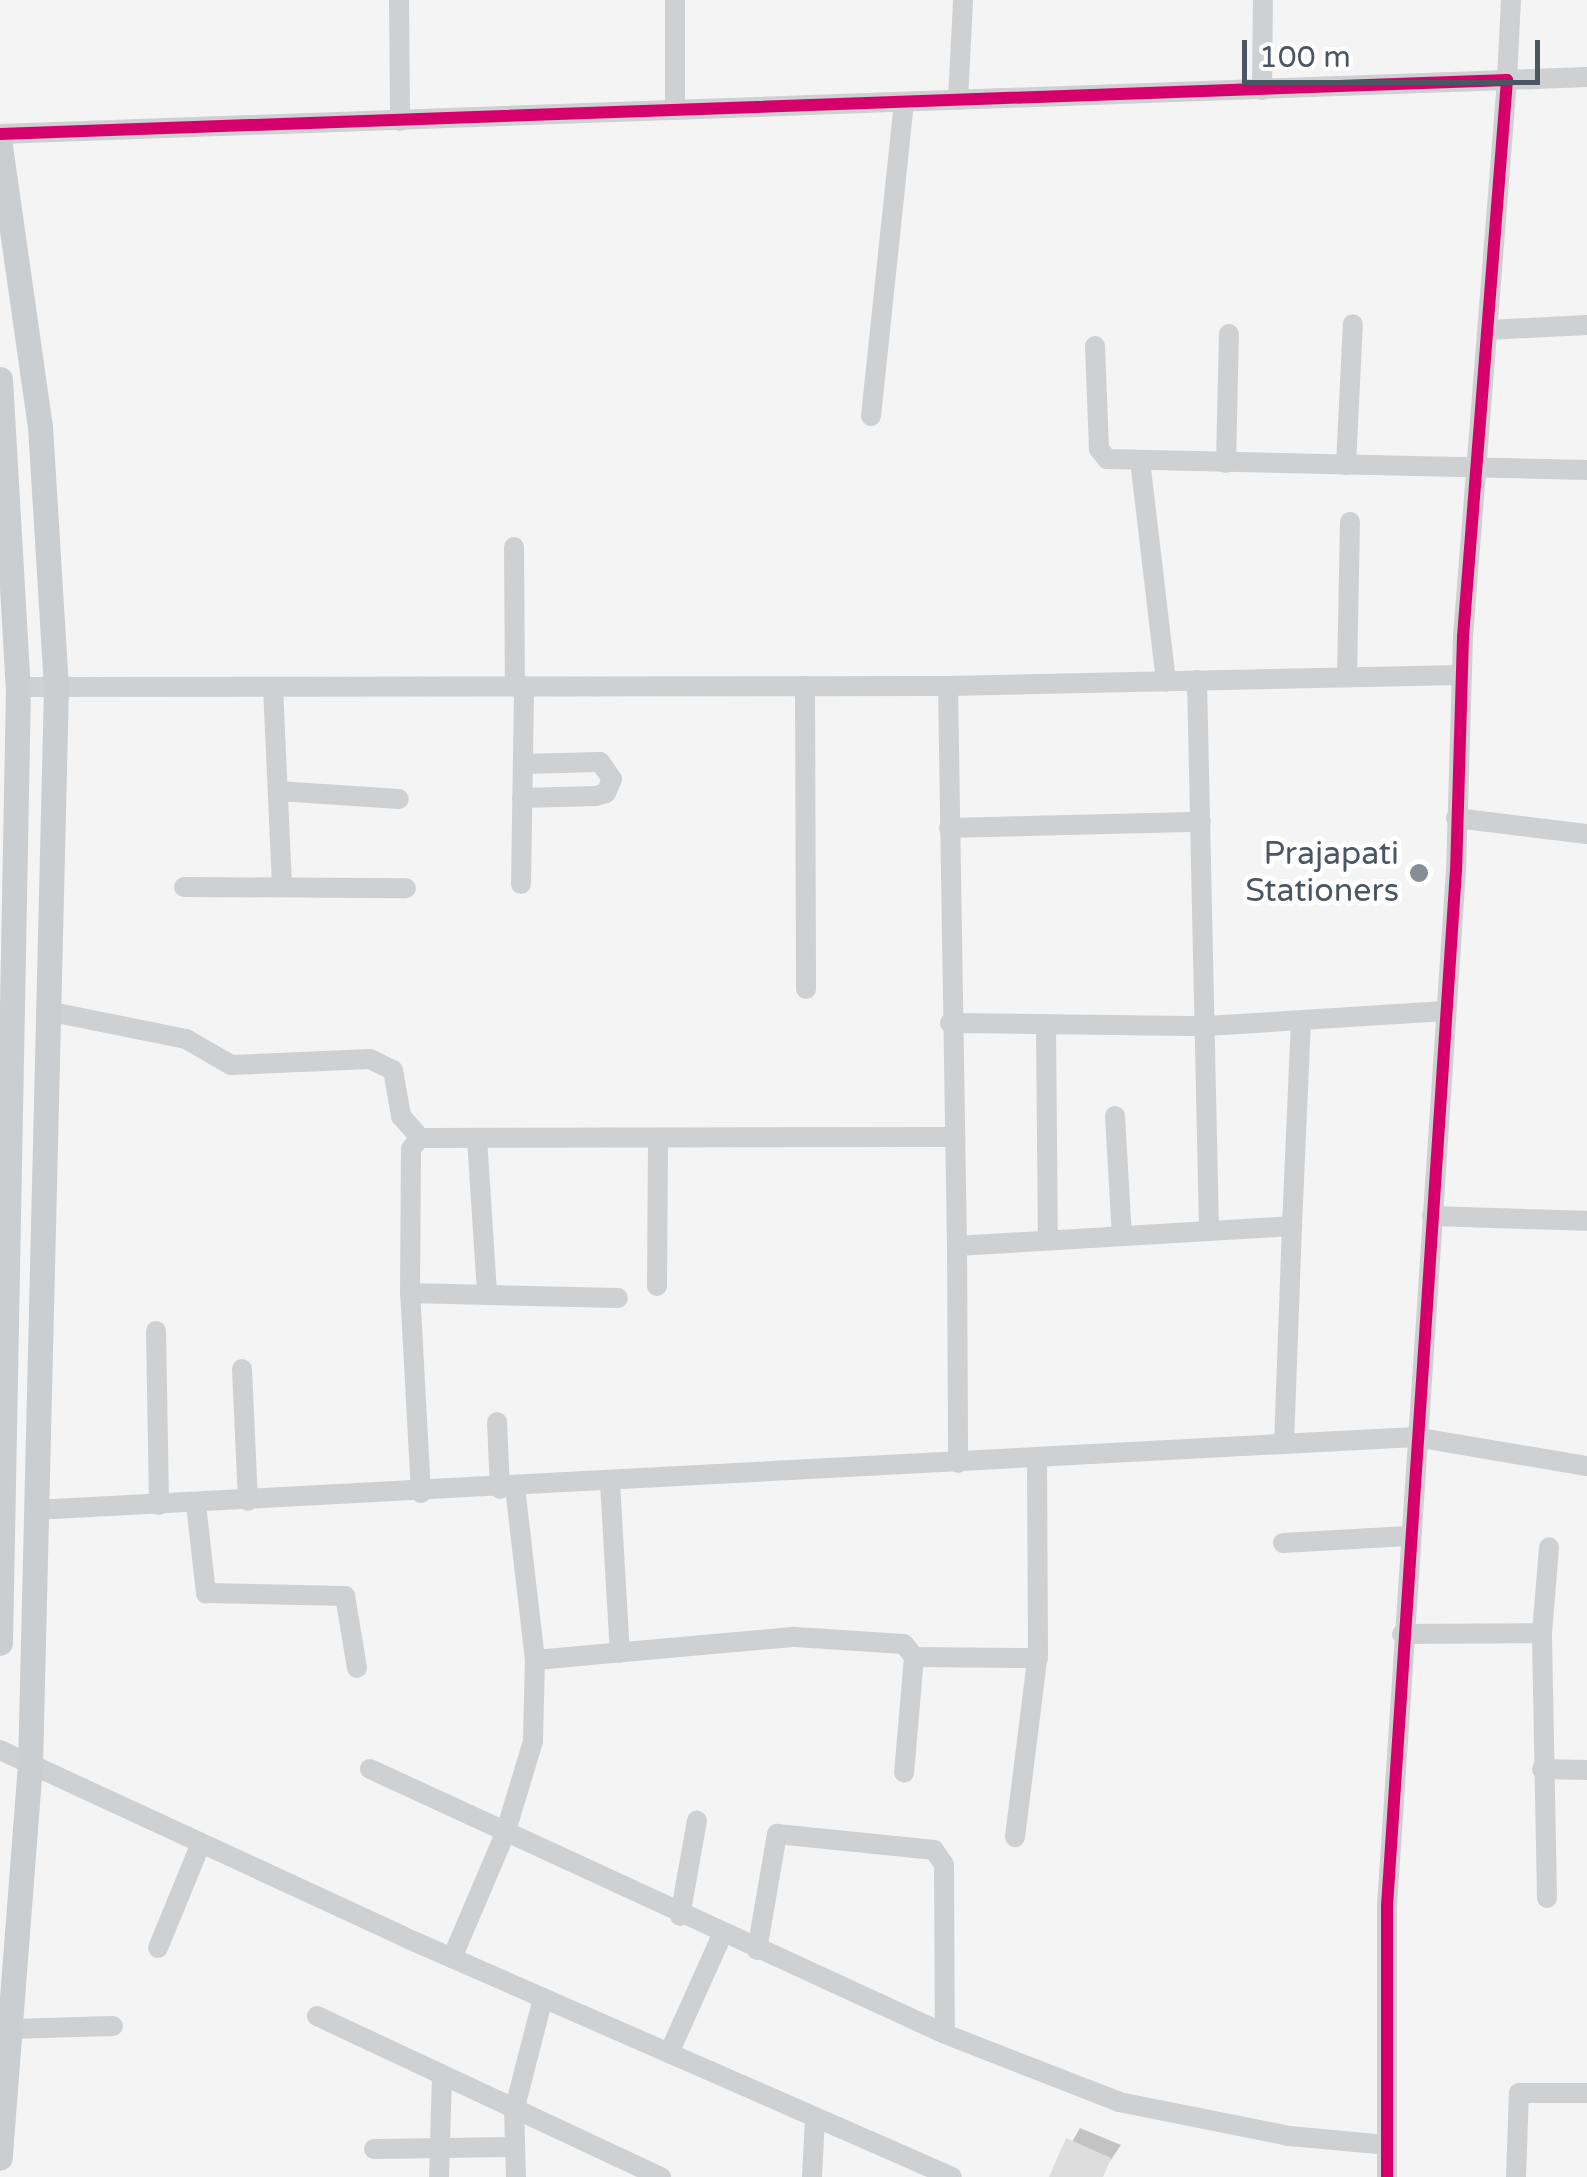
<!DOCTYPE html>
<html>
<head>
<meta charset="utf-8">
<style>
  body { margin:0 }
  #map { position:relative; width:1587px; height:2177px; overflow:hidden; background:#f4f4f4; font-family:"Varela Round",sans-serif }
  div>[style] { position:absolute }
  .shadow>* { inset:0; background:#0003 }
  .building>* { inset:0; background:#ddddde }
  .minor>* { height:20px; margin:-10px; padding:0 10px; transform-origin:10px; border-radius:10px; background:#ced0d2 }
  .major>* { height:25px; margin:-12.5px; padding:0 12.5px; transform-origin:12.5px; border-radius:12.5px; background:#caced1 }
  .cycleway>* { height:12px; margin:-6px; padding:0 6px; transform-origin:6px; border-radius:6px; background:#d6006c }
  .dots>* { width:28px; height:28px; translate:-50% -50%; box-sizing:border-box; border:5px solid #fff; border-radius:50% }
  span { translate:-50% -50%; white-space:nowrap; text-align:center; line-height:1.15; -webkit-text-stroke:10px #fff; paint-order:stroke }
  .poi-label { font-size:32px; color:#4a5661 }
  .right { translate:-100% -50%; text-align:right }
  .scale { position:absolute; left:1242px; top:40px; width:298px; height:45px; box-sizing:border-box; border:5px solid #4a5661; border-top:0; padding-left:12px; font-size:30px; line-height:35px; white-space:nowrap; color:#4a5661; -webkit-text-stroke:8px #fff; paint-order:stroke }
</style>
</head>
<body>
<div id="map">
  <div class="shadow">
    <i style="clip-path:polygon(1080px 2128px,1121px 2145px,1099px 2177px,1052px 2177px)"></i>
  </div>
  <div class="building">
    <i style="clip-path:polygon(1066px 2138px,1111px 2158px,1103px 2177px,1049px 2177px)"></i>
  </div>
  <div class="minor">
    <i style="left:399px;top:0;width:121px;rotate:89.5deg"></i>
    <i style="left:675px;top:0;width:110px;rotate:90deg"></i>
    <i style="left:1511px;top:0;width:80px;rotate:92.9deg"></i>
    <i style="left:1507px;top:80px;width:80px;rotate:-2.1deg"></i>
    <i style="left:1262px;top:90px;width:90px;rotate:-89.4deg"></i>
    <i style="left:958px;top:100px;width:100px;rotate:-87.1deg"></i>
    <i style="left:0;top:134px;width:1508px;rotate:-2.05deg"></i>
    <i style="left:1507px;top:80px;width:559px;rotate:94.52deg"></i>
    <i style="left:1463px;top:637px;width:233px;rotate:91.7deg"></i>
    <i style="left:1456px;top:870px;width:1038px;rotate:93.81deg"></i>
    <i style="left:1387px;top:1906px;width:271px;rotate:90deg"></i>
    <i style="left:1488px;top:330px;width:99px;rotate:-2.9deg"></i>
    <i style="left:1095px;top:346px;width:103px;rotate:87.8deg"></i>
    <i style="left:1099px;top:449px;width:13px;rotate:51deg"></i>
    <i style="left:1107px;top:459px;width:480px;rotate:1.3deg"></i>
    <i style="left:871px;top:416px;width:316px;rotate:-84deg"></i>
    <i style="left:1140px;top:460px;width:223px;rotate:83.3deg"></i>
    <i style="left:1226px;top:463px;width:129px;rotate:-88.7deg"></i>
    <i style="left:1346px;top:465px;width:141px;rotate:-87.2deg"></i>
    <i style="left:514px;top:547px;width:139px;rotate:89.6deg"></i>
    <i style="left:1347px;top:677px;width:155px;rotate:-88.9deg"></i>
    <i style="left:1197px;top:680px;width:551px;rotate:88.75deg"></i>
    <i style="left:805px;top:686px;width:303px;rotate:89.8deg"></i>
    <i style="left:948px;top:686px;width:560px;rotate:89.08deg"></i>
    <i style="left:957px;top:1246px;width:336px;rotate:-3.4deg"></i>
    <i style="left:1292px;top:1226px;width:205px;rotate:-87.5deg"></i>
    <i style="left:18px;top:687px;width:930px;rotate:-0.06deg"></i>
    <i style="left:948px;top:686px;width:514px;rotate:-1.23deg"></i>
    <i style="left:273px;top:687px;width:200px;rotate:87.4deg"></i>
    <i style="left:278px;top:791px;width:121px;rotate:3.8deg"></i>
    <i style="left:522px;top:798px;width:74px;rotate:-1.5deg"></i>
    <i style="left:596px;top:796px;width:10px;rotate:-17deg"></i>
    <i style="left:606px;top:793px;width:15px;rotate:-67deg"></i>
    <i style="left:612px;top:779px;width:21px;rotate:-125deg"></i>
    <i style="left:600px;top:762px;width:77px;rotate:178.5deg"></i>
    <i style="left:1456px;top:818px;width:132px;rotate:7deg"></i>
    <i style="left:949px;top:828px;width:252px;rotate:-1.4deg"></i>
    <i style="left:521px;top:884px;width:198px;rotate:-89.1deg"></i>
    <i style="left:184px;top:887px;width:222px;rotate:0.3deg"></i>
    <i style="left:47px;top:1011px;width:142px;rotate:11.4deg"></i>
    <i style="left:186px;top:1039px;width:52px;rotate:30deg"></i>
    <i style="left:231px;top:1065px;width:139px;rotate:-2.5deg"></i>
    <i style="left:370px;top:1059px;width:25px;rotate:26deg"></i>
    <i style="left:393px;top:1070px;width:47px;rotate:80.1deg"></i>
    <i style="left:401px;top:1116px;width:29px;rotate:49deg"></i>
    <i style="left:950px;top:1023px;width:257px;rotate:0.7deg"></i>
    <i style="left:1207px;top:1026px;width:239px;rotate:-3.6deg"></i>
    <i style="left:1046px;top:1024px;width:216px;rotate:89.5deg"></i>
    <i style="left:1115px;top:1116px;width:120px;rotate:86.7deg"></i>
    <i style="left:477px;top:1138px;width:156px;rotate:86.3deg"></i>
    <i style="left:1432px;top:1216px;width:155px;rotate:1.8deg"></i>
    <i style="left:957px;top:1246px;width:217px;rotate:89.7deg"></i>
    <i style="left:657px;top:1286px;width:145px;rotate:-89.6deg"></i>
    <i style="left:410px;top:1293px;width:144px;rotate:-89.6deg"></i>
    <i style="left:411px;top:1149px;width:14px;rotate:-51deg"></i>
    <i style="left:420px;top:1138px;width:534px;rotate:-0.11deg"></i>
    <i style="left:156px;top:1331px;width:174px;rotate:89deg"></i>
    <i style="left:242px;top:1369px;width:132px;rotate:87.4deg"></i>
    <i style="left:497px;top:1422px;width:67px;rotate:87.4deg"></i>
    <i style="left:1284px;top:1444px;width:218px;rotate:-87.9deg"></i>
    <i style="left:610px;top:1482px;width:171px;rotate:86.7deg"></i>
    <i style="left:421px;top:1493px;width:200px;rotate:-93.1deg"></i>
    <i style="left:410px;top:1293px;width:208px;rotate:1.4deg"></i>
    <i style="left:196px;top:1504px;width:90px;rotate:83.6deg"></i>
    <i style="left:206px;top:1593px;width:139px;rotate:1.2deg"></i>
    <i style="left:345px;top:1596px;width:73px;rotate:80.5deg"></i>
    <i style="left:35px;top:1510px;width:1382px;rotate:-3.03deg"></i>
    <i style="left:1415px;top:1437px;width:174px;rotate:9.6deg"></i>
    <i style="left:1283px;top:1543px;width:125px;rotate:-3.2deg"></i>
    <i style="left:1402px;top:1634px;width:140px;rotate:-0.4deg"></i>
    <i style="left:914px;top:1657px;width:124px;rotate:0.5deg"></i>
    <i style="left:535px;top:1660px;width:261px;rotate:-5.1deg"></i>
    <i style="left:795px;top:1637px;width:109px;rotate:3.7deg"></i>
    <i style="left:904px;top:1644px;width:16px;rotate:52deg"></i>
    <i style="left:914px;top:1657px;width:116px;rotate:94.9deg"></i>
    <i style="left:0;top:1750px;width:445px;rotate:24.8deg"></i>
    <i style="left:404px;top:1937px;width:598px;rotate:23.65deg"></i>
    <i style="left:370px;top:1769px;width:633px;rotate:24.74deg"></i>
    <i style="left:945px;top:2034px;width:187px;rotate:21.3deg"></i>
    <i style="left:1119px;top:2102px;width:173px;rotate:11.3deg"></i>
    <i style="left:1289px;top:2136px;width:98px;rotate:5.2deg"></i>
    <i style="left:1542px;top:1769px;width:45px;rotate:1.3deg"></i>
    <i style="left:1015px;top:1837px;width:185px;rotate:-82.9deg"></i>
    <i style="left:1038px;top:1653px;width:195px;rotate:-90.3deg"></i>
    <i style="left:1547px;top:1898px;width:265px;rotate:-91.1deg"></i>
    <i style="left:1542px;top:1633px;width:86px;rotate:-85.3deg"></i>
    <i style="left:680px;top:1916px;width:97px;rotate:-79.9deg"></i>
    <i style="left:158px;top:1948px;width:113px;rotate:-67.7deg"></i>
    <i style="left:757px;top:1950px;width:118px;rotate:-80.2deg"></i>
    <i style="left:777px;top:1834px;width:158px;rotate:5.8deg"></i>
    <i style="left:934px;top:1850px;width:18px;rotate:56deg"></i>
    <i style="left:944px;top:1865px;width:169px;rotate:89.7deg"></i>
    <i style="left:452px;top:1958px;width:135px;rotate:-66.9deg"></i>
    <i style="left:505px;top:1834px;width:97px;rotate:-73.2deg"></i>
    <i style="left:533px;top:1741px;width:81px;rotate:-88.6deg"></i>
    <i style="left:535px;top:1660px;width:173px;rotate:-96.6deg"></i>
    <i style="left:317px;top:2016px;width:380px;rotate:25.1deg"></i>
    <i style="left:10px;top:2029px;width:103px;rotate:-1.7deg"></i>
    <i style="left:669px;top:2053px;width:129px;rotate:-65.8deg"></i>
    <i style="left:374px;top:2149px;width:141px;rotate:-0.8deg"></i>
    <i style="left:439px;top:2177px;width:101px;rotate:-88.3deg"></i>
    <i style="left:516px;top:2177px;width:66px;rotate:-91.7deg"></i>
    <i style="left:514px;top:2111px;width:117px;rotate:-75.6deg"></i>
    <i style="left:812px;top:2177px;width:59px;rotate:-87.1deg"></i>
    <i style="left:1516px;top:2177px;width:84px;rotate:-88deg"></i>
    <i style="left:1519px;top:2093px;width:68px"></i>
  </div>
  <div class="major">
    <i style="left:0;top:146px;width:283px;rotate:81.9deg"></i>
    <i style="left:40px;top:426px;width:261px;rotate:86.5deg"></i>
    <i style="left:56px;top:687px;width:1077px;rotate:91.38deg"></i>
    <i style="left:30px;top:1764px;width:395px;rotate:94.4deg"></i>
    <i style="left:0;top:379px;width:309px;rotate:86.7deg"></i>
    <i style="left:18px;top:687px;width:956px;rotate:91.08deg"></i>
  </div>
  <div class="cycleway">
    <i style="left:0;top:134px;width:1508px;rotate:-2.05deg"></i>
    <i style="left:1507px;top:80px;width:559px;rotate:94.52deg"></i>
    <i style="left:1463px;top:637px;width:233px;rotate:91.7deg"></i>
    <i style="left:1456px;top:870px;width:1038px;rotate:93.81deg"></i>
    <i style="left:1387px;top:1906px;width:271px;rotate:90deg"></i>
  </div>
  <div class="dots">
    <i style="left:1419px;top:873px;background:#868d94"></i>
  </div>
  <div class="poi-label">
    <span class="right" style="left:1399px;top:873px">Prajapati<br>Stationers</span>
  </div>
  <div class="scale">100 m</div>
</div>
</body>
</html>
